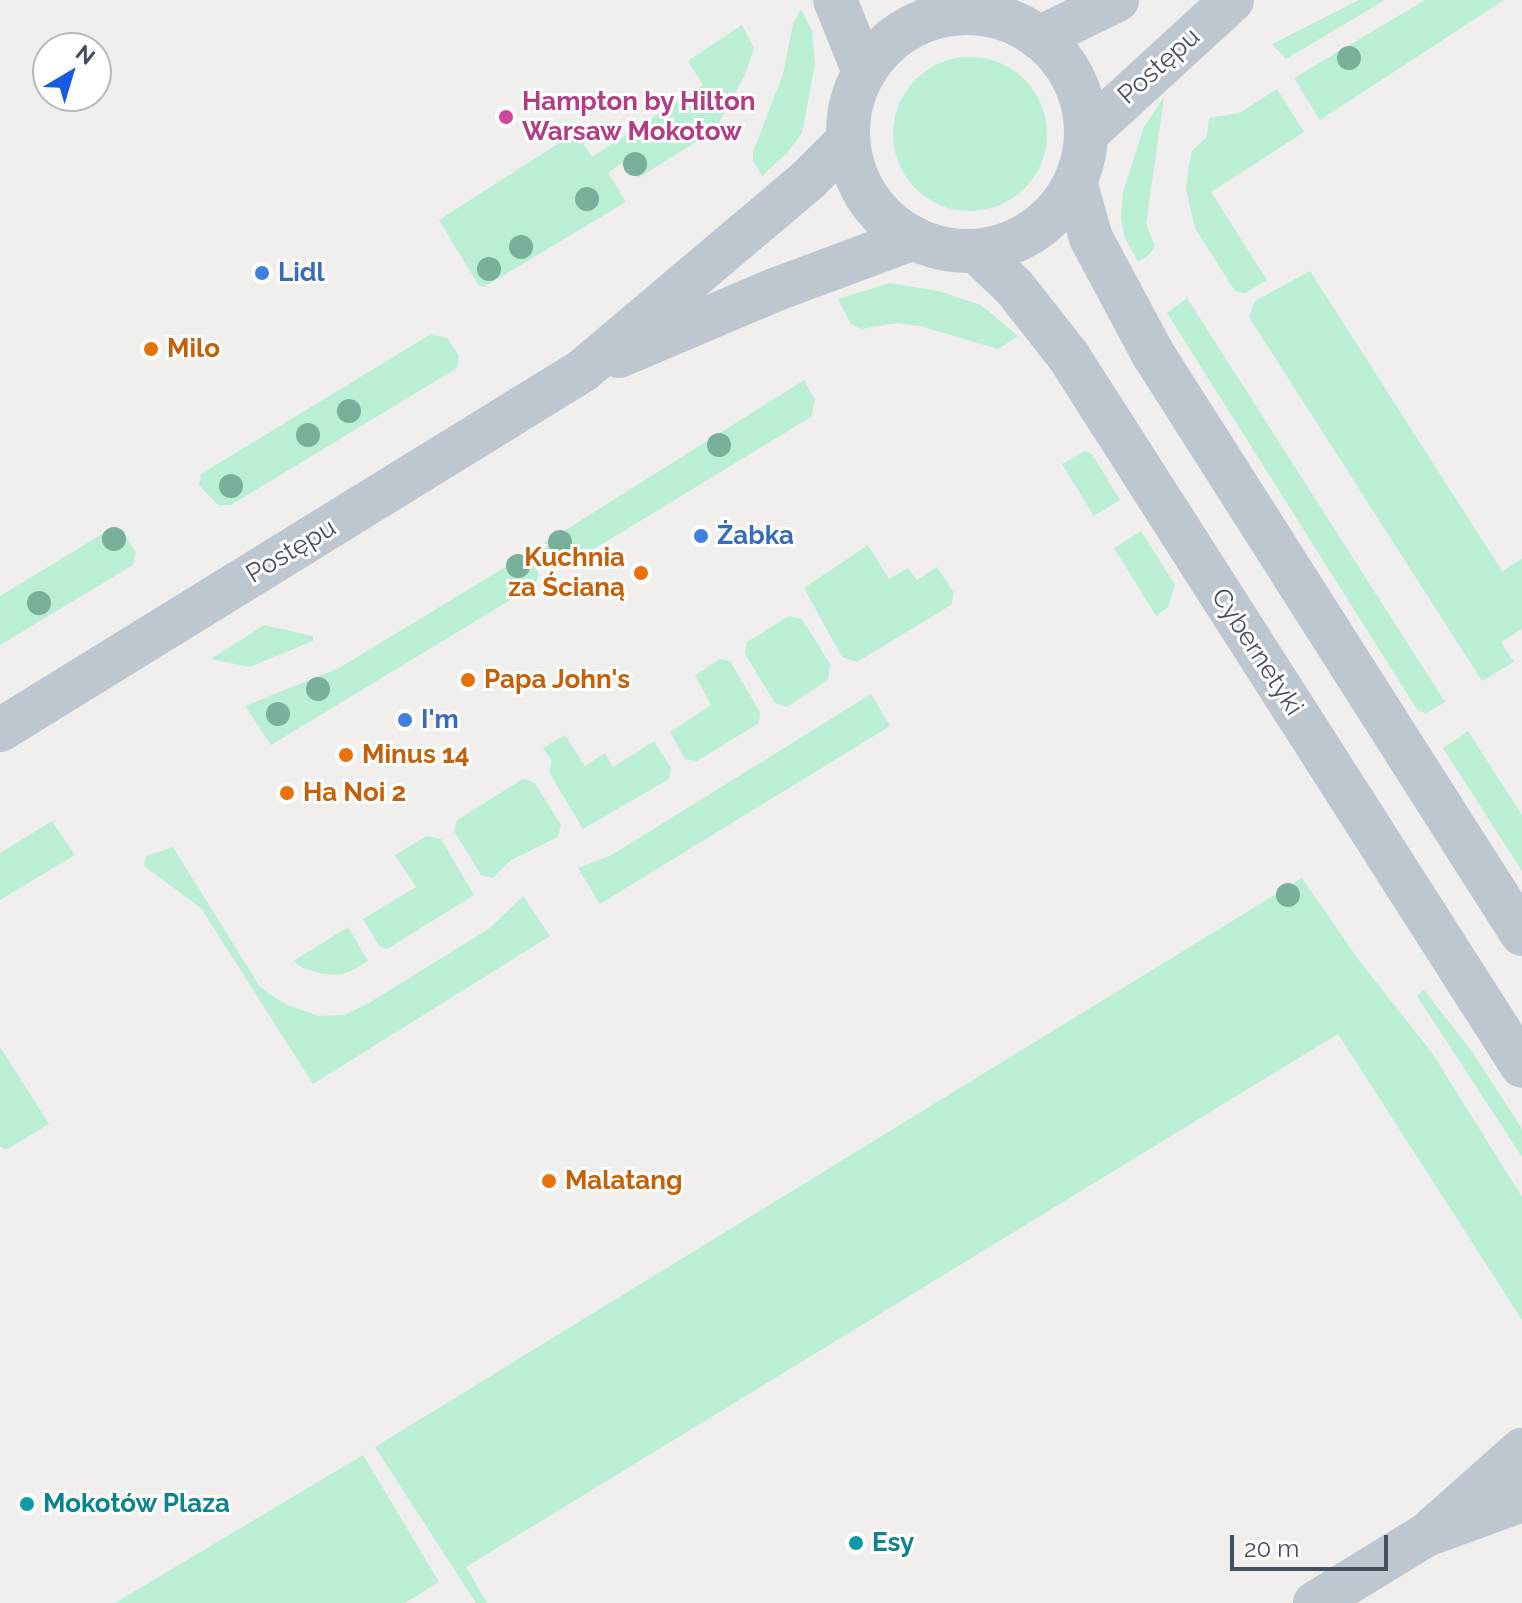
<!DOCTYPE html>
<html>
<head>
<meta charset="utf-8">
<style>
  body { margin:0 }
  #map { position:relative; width:1522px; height:1603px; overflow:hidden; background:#f1eeee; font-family:Raleway,sans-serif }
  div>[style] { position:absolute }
  .green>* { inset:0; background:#bbefd5 }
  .round { border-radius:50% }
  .minor>* { height:44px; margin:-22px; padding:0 22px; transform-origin:22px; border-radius:22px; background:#bec7d0 }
  .minor>.ring { margin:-22px; padding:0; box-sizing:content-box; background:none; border:44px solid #bec7d0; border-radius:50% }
  .trees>* { width:24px; height:24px; margin:-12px; border-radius:50%; background:#79b099 }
  .dots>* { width:22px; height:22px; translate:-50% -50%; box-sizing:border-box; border:4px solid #fff; border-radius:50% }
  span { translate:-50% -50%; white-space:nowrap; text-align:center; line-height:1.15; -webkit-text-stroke:6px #fff; paint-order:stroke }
  .street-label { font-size:26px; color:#464f5c }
  .hotel-label { font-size:26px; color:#b23c85; font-weight:700 }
  .left { translate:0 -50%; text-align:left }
  .shop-label { font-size:26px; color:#366cbe; font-weight:700 }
  .food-label { font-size:26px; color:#c56008; font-weight:700 }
  .right { translate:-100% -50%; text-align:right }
  .culture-label { font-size:26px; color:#0d838f; font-weight:700 }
  .north { position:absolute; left:32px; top:32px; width:80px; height:80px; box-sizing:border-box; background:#fff; border:2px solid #b5b9be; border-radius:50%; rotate:38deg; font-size:22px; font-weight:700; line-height:32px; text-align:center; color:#464f5c }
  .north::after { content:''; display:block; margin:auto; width:28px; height:36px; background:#175be2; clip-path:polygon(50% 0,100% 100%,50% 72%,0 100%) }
  .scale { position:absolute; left:1230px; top:1535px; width:158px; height:36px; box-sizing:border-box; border:4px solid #464f5c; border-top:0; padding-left:10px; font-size:24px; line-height:28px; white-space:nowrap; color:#464f5c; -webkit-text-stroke:6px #fff; paint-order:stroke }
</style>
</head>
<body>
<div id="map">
  <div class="green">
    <i style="clip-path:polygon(1359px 0,1385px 0,1286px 59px,1272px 44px)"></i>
    <i style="clip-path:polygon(1425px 0,1504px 0,1320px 120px,1294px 78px)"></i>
    <i style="clip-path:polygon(801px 9px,812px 31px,815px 64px,802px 133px,787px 153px,762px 176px,753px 160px,753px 152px,783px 74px,793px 24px)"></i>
    <i style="clip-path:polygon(742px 25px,754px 48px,745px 75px,715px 130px,640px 177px,629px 175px,622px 163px,608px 173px,626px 202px,484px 287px,479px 286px,439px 220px,576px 132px,592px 157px,703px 85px,688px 61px)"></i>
    <i class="round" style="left:893px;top:57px;width:154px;height:154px"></i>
    <i style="clip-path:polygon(1277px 89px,1304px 132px,1211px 192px,1267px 280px,1245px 293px,1235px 291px,1195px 228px,1186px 189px,1189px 166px,1192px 151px,1207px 137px,1209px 118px,1239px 113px)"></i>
    <i style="clip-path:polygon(1164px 97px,1146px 224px,1155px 246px,1150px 254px,1138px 262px,1125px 238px,1121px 219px,1123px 192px,1144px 127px)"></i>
    <i style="clip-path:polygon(1310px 271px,1502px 571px,1522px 559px,1522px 629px,1501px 642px,1514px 662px,1482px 681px,1249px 317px,1255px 301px)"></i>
    <i style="clip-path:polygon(890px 283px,938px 291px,981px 305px,1018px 336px,998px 349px,920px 326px,897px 323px,861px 329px,851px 324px,838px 299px)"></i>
    <i style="clip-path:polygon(1187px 298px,1445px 702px,1427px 713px,1418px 711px,1167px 313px)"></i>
    <i style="clip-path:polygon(431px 334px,447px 338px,459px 356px,457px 368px,231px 505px,218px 505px,199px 485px,201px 474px)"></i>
    <i style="clip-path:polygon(804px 380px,815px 400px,811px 417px,563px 568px,552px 566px,540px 546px)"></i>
    <i style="clip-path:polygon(1085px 451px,1092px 454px,1120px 500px,1094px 516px,1062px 464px)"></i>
    <i style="clip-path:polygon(112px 528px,123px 531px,136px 553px,133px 565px,0 645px,0 596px)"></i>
    <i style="clip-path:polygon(1141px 531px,1175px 585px,1168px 607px,1156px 616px,1114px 548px)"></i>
    <i style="clip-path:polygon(868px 545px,889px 579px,908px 568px,917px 580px,937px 567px,954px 593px,951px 605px,857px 662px,842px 657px,804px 588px)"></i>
    <i style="clip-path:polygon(527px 554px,539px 574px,535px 585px,271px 745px,245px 706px,339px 668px)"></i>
    <i style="clip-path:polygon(789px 616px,802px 619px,830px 664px,828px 680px,787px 707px,775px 703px,745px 654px,747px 642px)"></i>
    <i style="clip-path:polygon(264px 625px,313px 636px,313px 641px,250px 667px,211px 659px)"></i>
    <i style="clip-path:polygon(720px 659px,730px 661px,760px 712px,759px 723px,697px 761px,685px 759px,670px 732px,711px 705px,695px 675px)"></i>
    <i style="clip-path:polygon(871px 694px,890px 726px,600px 904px,578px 868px,610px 856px)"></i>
    <i style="clip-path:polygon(1468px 731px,1522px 815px,1522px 871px,1443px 748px)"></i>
    <i style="clip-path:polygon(565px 735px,585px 766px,605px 753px,613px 767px,654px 741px,671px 768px,669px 779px,583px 829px,549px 772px,552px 761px,543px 748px)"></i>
    <i style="clip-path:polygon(523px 779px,534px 782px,561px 825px,558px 837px,511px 860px,493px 878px,481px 875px,454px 831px,457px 820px)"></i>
    <i style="clip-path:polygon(52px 821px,75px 855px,0 900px,0 853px)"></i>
    <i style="clip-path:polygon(426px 836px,441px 839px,474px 895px,387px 949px,379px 946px,363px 919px,416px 887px,395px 855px)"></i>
    <i style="clip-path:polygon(173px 847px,260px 987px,285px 1004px,318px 1016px,344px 1015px,369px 1003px,490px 928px,523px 896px,550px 936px,313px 1084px,201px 908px,144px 866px,146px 856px)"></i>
    <i style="clip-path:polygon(1302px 878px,1358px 959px,1432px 1053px,1522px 1197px,1522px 1320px,1338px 1034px,466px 1567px,487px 1603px,476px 1603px,375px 1447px)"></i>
    <i style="clip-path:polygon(348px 927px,368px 961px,353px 970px,340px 975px,324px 974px,303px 968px,293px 961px)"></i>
    <i style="clip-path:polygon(1424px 990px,1473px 1053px,1522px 1129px,1522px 1157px,1417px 996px)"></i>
    <i style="clip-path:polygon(0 1047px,49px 1124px,6px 1150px,0 1146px)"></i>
    <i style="clip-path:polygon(363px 1455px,439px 1582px,405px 1603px,115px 1603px)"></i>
  </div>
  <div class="minor">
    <i style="left:835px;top:0;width:78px;rotate:68.1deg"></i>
    <i class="ring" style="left:848px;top:13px;width:194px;height:194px"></i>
    <i style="left:1039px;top:38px;width:87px;rotate:-26deg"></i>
    <i style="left:1086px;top:134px;width:198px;rotate:-42.5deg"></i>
    <i style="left:1076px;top:185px;width:55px;rotate:74.2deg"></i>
    <i style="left:1091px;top:238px;width:132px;rotate:61.9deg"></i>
    <i style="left:1153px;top:354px;width:687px;rotate:57.54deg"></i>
    <i style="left:976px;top:251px;width:52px;rotate:43.5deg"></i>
    <i style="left:1014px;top:287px;width:89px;rotate:51.8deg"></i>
    <i style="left:1069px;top:357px;width:841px;rotate:57.42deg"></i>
    <i style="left:619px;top:356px;width:172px;rotate:-23deg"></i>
    <i style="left:777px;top:289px;width:146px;rotate:-20.4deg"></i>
    <i style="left:0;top:730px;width:684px;rotate:-31.67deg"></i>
    <i style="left:582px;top:371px;width:296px;rotate:-40.2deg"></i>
    <i style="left:808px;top:180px;width:57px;rotate:-45deg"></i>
    <i style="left:1434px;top:1528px;width:118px;rotate:-41.6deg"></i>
    <i style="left:1315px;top:1603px;width:130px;rotate:-31.5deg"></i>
    <i style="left:1426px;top:1535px;width:102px;rotate:-20deg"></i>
  </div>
  <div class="trees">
    <i style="left:1349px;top:58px"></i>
    <i style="left:635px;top:164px"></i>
    <i style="left:587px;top:199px"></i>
    <i style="left:521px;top:247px"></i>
    <i style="left:489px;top:269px"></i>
    <i style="left:349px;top:411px"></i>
    <i style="left:308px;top:435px"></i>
    <i style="left:719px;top:445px"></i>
    <i style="left:231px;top:486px"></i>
    <i style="left:114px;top:539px"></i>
    <i style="left:560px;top:542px"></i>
    <i style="left:518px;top:566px"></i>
    <i style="left:39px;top:603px"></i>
    <i style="left:318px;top:689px"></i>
    <i style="left:278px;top:714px"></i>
    <i style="left:1288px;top:895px"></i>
  </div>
  <div class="dots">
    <i style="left:506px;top:117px;background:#d1479c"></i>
    <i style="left:262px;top:273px;background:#3f7fe0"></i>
    <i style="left:151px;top:349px;background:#e8710a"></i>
    <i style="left:701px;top:536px;background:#3f7fe0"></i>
    <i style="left:641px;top:573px;background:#e8710a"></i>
    <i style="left:468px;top:680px;background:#e8710a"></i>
    <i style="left:405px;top:720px;background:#3f7fe0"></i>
    <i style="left:346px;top:755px;background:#e8710a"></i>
    <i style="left:287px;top:793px;background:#e8710a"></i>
    <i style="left:549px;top:1181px;background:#e8710a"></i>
    <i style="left:27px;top:1504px;background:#0f9aa8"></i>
    <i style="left:856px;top:1543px;background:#0f9aa8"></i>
  </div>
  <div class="street-label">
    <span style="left:1159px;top:66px;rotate:-42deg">Postępu</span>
    <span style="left:291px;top:551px;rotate:-31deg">Postępu</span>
    <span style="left:1257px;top:652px;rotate:57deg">Cybernetyki</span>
  </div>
  <div class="hotel-label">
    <span class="left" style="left:522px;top:117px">Hampton by Hilton<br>Warsaw Mokotow</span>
  </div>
  <div class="shop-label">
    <span class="left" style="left:278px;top:273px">Lidl</span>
    <span class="left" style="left:717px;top:536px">Żabka</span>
    <span class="left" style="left:421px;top:720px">I'm</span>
  </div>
  <div class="food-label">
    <span class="left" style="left:167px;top:349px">Milo</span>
    <span class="right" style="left:625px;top:573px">Kuchnia<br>za Ścianą</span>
    <span class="left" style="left:484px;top:680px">Papa John's</span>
    <span class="left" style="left:362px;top:755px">Minus 14</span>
    <span class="left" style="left:303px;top:793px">Ha Noi 2</span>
    <span class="left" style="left:565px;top:1181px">Malatang</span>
  </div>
  <div class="culture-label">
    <span class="left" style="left:43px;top:1504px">Mokotów Plaza</span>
    <span class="left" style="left:872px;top:1543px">Esy</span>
  </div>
  <div class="north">N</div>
  <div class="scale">20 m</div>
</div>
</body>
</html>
